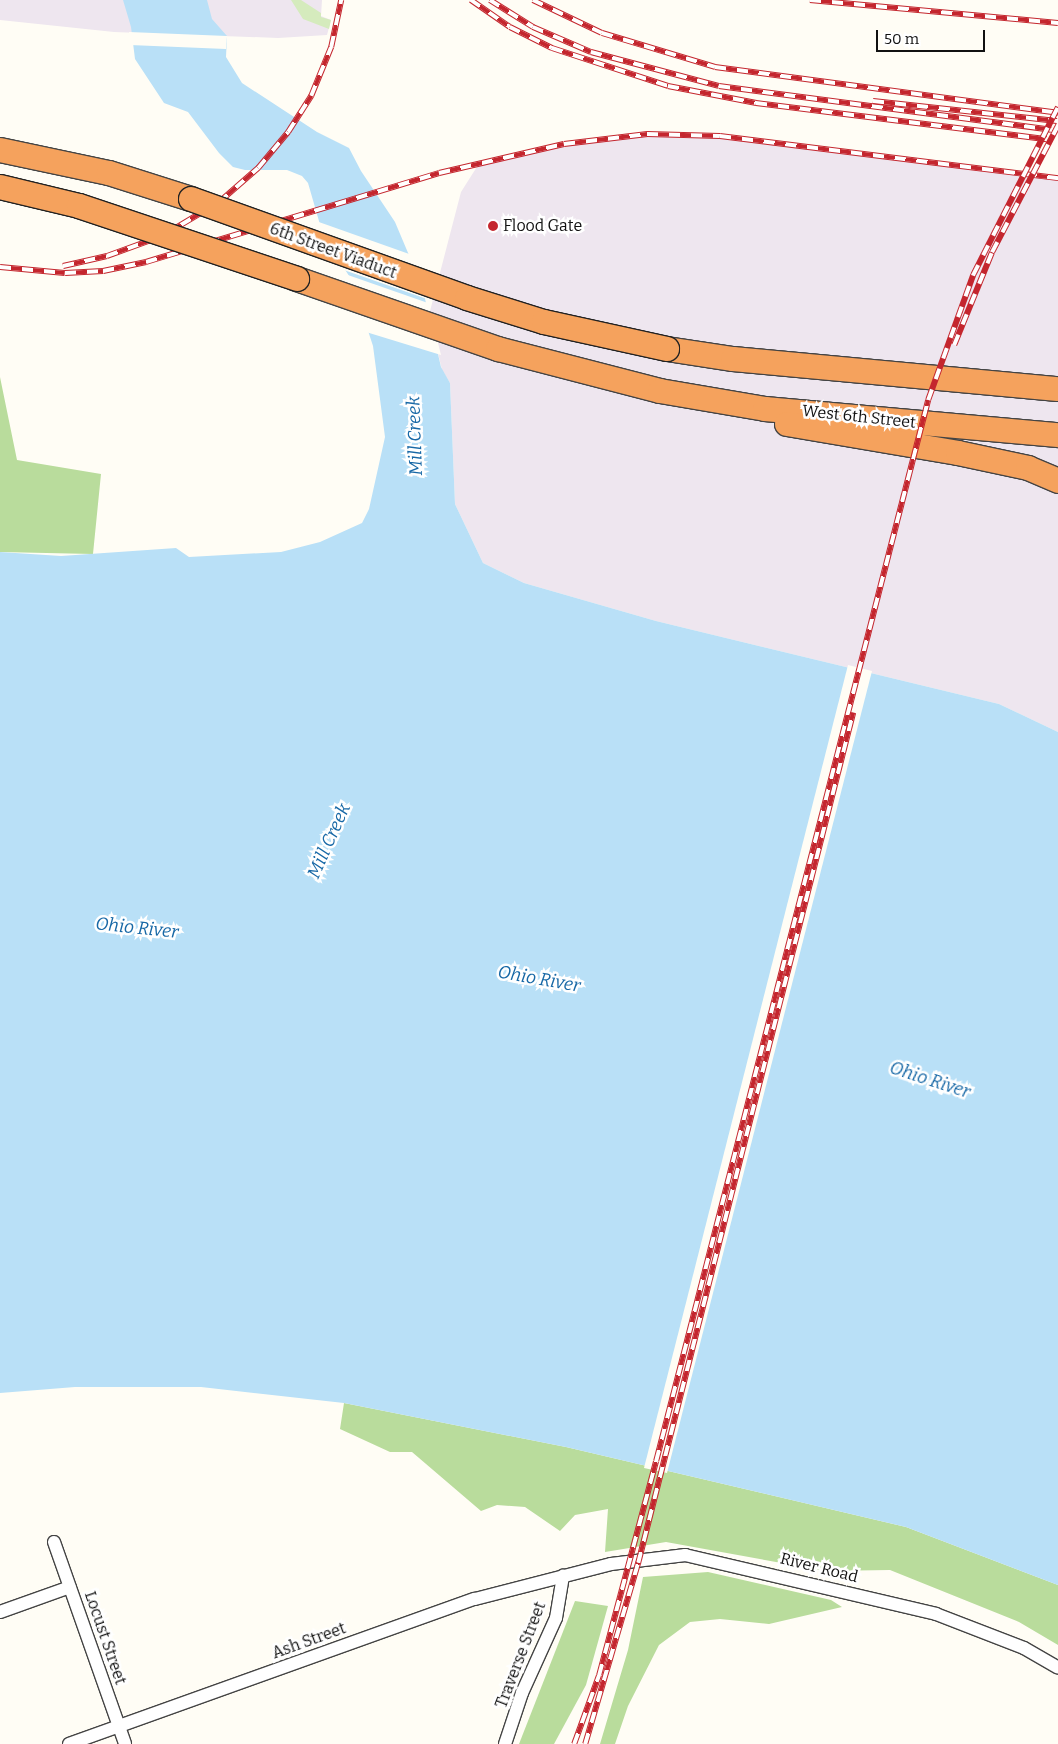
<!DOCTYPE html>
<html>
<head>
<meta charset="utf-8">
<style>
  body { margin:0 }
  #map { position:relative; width:1058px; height:1744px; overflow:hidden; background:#fffdf5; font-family:Bitter,serif }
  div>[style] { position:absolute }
  .industrial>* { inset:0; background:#eee6ef }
  .green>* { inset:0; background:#d5ebbd }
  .forest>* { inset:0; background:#b9dc9c }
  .water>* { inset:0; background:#b9e0f7 }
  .pier>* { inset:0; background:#fffdf5 }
  .roads { filter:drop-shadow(1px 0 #444) drop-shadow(-1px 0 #444) drop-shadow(0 1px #444) drop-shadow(0 -1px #444) }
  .street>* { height:12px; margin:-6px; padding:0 6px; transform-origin:6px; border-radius:6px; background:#fff }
  .highway>* { height:24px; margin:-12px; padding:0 12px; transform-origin:12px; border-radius:12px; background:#f5a25d }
  .rail>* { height:5.5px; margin-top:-2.75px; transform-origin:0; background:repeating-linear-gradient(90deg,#fff 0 11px,#c4262e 0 22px); box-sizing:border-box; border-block:1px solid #c4262e }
  .bridges { filter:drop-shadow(1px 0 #222) drop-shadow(-1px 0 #222) drop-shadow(0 1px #222) drop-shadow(0 -1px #222) }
  .highway-bridge>* { height:24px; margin:-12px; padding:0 12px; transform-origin:12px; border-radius:12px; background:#f5a25d }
  .dots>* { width:14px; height:14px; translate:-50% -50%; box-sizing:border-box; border:2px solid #fff; border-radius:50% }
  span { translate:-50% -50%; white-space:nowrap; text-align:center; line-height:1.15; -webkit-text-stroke:5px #fff; paint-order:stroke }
  .poi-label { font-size:16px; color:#111 }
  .left { translate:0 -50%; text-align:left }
  .street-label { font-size:16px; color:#111 }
  .water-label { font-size:18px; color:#1768a6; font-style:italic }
  .scale { position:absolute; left:876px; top:30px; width:109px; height:22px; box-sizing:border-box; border:2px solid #111; border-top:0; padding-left:6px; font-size:15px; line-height:18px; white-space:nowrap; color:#111; -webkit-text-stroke:4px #fff; paint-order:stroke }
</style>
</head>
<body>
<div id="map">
  <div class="industrial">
    <i style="clip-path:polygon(0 0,322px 0,321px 16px,331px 20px,327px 35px,278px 38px,114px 32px,0 20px)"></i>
    <i style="clip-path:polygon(647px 134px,720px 136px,1058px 178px,1058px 732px,999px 704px,656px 621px,524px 583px,483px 563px,455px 504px,450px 383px,442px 370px,429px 315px,461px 192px,480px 162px,564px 144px)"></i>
  </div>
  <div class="green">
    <i style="clip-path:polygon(291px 0,301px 0,321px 13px,321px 17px,331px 20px,329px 29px,303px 19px)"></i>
  </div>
  <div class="forest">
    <i style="clip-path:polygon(0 377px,17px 460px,101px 474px,93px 554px,0 552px)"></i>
    <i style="clip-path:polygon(344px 1403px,566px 1447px,906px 1527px,1058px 1585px,1058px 1645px,1019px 1622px,890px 1570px,826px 1571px,666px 1542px,605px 1552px,608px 1509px,575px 1515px,560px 1531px,525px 1507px,497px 1505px,481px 1511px,412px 1452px,390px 1452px,340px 1429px)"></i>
    <i style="clip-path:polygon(708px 1572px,831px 1600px,842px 1607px,769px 1624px,720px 1619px,690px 1622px,659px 1645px,628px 1706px,615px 1744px,600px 1744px,628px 1650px,643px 1577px)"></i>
    <i style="clip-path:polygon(575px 1601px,608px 1606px,586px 1685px,554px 1744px,519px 1744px)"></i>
  </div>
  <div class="water">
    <i style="clip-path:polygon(123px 0,207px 0,212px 19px,227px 36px,226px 57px,242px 83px,317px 132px,349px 148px,361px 171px,395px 222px,422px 286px,441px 367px,450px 383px,455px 504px,483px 563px,524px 583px,656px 621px,999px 704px,1058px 732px,1058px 1585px,906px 1527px,566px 1447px,344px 1403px,201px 1387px,75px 1387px,0 1393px,0 552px,61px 556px,176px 548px,189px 557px,281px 552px,320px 542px,362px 523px,369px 509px,385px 437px,373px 346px,351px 279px,323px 235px,308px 183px,302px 176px,287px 170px,245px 170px,233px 167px,219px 153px,188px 112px,164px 103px,135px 59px,131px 27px)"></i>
  </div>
  <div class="pier">
    <i style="clip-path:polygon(129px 32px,227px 36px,226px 49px,130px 45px)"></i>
    <i style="clip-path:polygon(316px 221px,412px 255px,427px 299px,341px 269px,321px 236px)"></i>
    <i style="clip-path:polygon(345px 274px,428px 303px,441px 355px,366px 332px)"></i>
    <i style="clip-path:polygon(848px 665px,872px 671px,667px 1473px,644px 1468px)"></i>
  </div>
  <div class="roads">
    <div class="street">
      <i style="left:54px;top:1542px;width:214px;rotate:70.6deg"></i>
      <i style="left:0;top:1612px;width:74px;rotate:-19.7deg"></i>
      <i style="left:69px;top:1744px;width:431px;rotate:-19.7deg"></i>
      <i style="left:475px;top:1599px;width:140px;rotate:-14.4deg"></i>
      <i style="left:611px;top:1564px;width:75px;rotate:-6.9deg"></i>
      <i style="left:685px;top:1555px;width:258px;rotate:13.2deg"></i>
      <i style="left:936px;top:1614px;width:94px;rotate:21.1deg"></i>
      <i style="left:1024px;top:1648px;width:39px;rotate:30deg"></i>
      <i style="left:505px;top:1744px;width:54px;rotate:-71.6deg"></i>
      <i style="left:522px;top:1693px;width:82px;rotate:-65.6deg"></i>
      <i style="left:556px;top:1618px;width:43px;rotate:-80.5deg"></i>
    </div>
    <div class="highway">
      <i style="left:0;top:150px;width:111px;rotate:11.9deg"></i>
      <i style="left:109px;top:173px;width:86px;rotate:17.6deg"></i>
      <i style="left:297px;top:279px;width:213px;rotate:19.2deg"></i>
      <i style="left:498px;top:349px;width:167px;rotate:14.5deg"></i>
      <i style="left:660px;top:391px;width:107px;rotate:9.7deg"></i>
      <i style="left:765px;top:409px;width:294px;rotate:5.1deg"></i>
      <i style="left:667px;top:349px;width:67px;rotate:8.6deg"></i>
      <i style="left:733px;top:359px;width:326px;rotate:5.3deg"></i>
      <i style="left:787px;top:424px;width:173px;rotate:9.6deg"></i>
      <i style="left:958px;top:453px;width:72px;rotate:12.1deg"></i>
      <i style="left:1028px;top:468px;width:33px;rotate:23deg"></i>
    </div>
  </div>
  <div class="rail">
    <i style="left:471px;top:0;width:47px;rotate:34.7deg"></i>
    <i style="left:510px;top:27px;width:47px;rotate:26.6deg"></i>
    <i style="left:552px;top:48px;width:122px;rotate:18.1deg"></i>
    <i style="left:668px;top:86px;width:90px;rotate:10.9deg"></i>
    <i style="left:756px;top:103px;width:293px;rotate:7.1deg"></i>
    <i style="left:490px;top:0;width:51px;rotate:32.1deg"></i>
    <i style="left:533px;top:27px;width:63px;rotate:23.3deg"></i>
    <i style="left:591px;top:52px;width:132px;rotate:14.9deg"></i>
    <i style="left:719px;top:86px;width:335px;rotate:7.5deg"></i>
    <i style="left:533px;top:0;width:76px;rotate:25.6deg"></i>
    <i style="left:602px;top:33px;width:118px;rotate:16.7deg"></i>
    <i style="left:715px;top:67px;width:346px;rotate:7.6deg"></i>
    <i style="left:810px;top:0;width:249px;rotate:5.3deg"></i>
    <i style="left:873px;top:101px;width:185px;rotate:6.2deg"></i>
    <i style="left:63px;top:266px;width:45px;rotate:-12.8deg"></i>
    <i style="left:107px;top:256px;width:59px;rotate:-20deg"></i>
    <i style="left:162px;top:236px;width:66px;rotate:-30.8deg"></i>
    <i style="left:219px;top:202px;width:52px;rotate:-41.1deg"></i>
    <i style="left:258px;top:168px;width:47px;rotate:-50.2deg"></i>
    <i style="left:288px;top:132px;width:43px;rotate:-57.4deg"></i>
    <i style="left:311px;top:96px;width:53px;rotate:-67.8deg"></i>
    <i style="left:331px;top:47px;width:48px;rotate:-78deg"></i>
    <i style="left:0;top:267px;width:65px;rotate:5.3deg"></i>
    <i style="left:65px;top:273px;width:38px;rotate:-3deg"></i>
    <i style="left:103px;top:271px;width:44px;rotate:-11.8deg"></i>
    <i style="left:146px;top:262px;width:306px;rotate:-16.9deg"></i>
    <i style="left:439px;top:173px;width:128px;rotate:-13.1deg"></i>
    <i style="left:564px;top:144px;width:84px;rotate:-6.9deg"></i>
    <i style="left:647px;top:134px;width:73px;rotate:1.6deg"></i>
    <i style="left:720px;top:136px;width:341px;rotate:7.1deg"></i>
    <i style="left:954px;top:345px;width:100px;rotate:-67.8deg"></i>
    <i style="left:992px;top:252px;width:143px;rotate:-62.5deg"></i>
    <i style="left:574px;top:1744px;width:73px;rotate:-70.1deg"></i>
    <i style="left:599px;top:1675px;width:221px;rotate:-75.1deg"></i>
    <i style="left:656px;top:1461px;width:1095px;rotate:-75.62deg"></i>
    <i style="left:928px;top:400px;width:133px;rotate:-70.2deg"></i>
    <i style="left:973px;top:275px;width:188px;rotate:-63.2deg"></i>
    <i style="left:585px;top:1744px;width:189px;rotate:-73.7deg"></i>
    <i style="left:638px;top:1563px;width:877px;rotate:-75.81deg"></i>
  </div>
  <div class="bridges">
    <div class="highway-bridge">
      <i style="left:0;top:187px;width:81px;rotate:13.5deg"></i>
      <i style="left:79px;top:206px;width:230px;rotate:18.5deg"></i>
      <i style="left:191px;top:199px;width:293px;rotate:19.7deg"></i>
      <i style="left:467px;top:298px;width:81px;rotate:17.3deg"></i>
      <i style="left:544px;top:322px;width:126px;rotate:12.4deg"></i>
    </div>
  </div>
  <div class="dots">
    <i style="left:493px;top:226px;background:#c4262e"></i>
  </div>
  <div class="poi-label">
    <span class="left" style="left:503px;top:226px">Flood Gate</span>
  </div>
  <div class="street-label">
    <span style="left:333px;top:251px;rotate:20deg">6th Street Viaduct</span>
    <span style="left:859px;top:417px;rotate:6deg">West 6th Street</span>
    <span style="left:819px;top:1568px;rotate:14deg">River Road</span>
    <span style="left:105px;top:1638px;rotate:71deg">Locust Street</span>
    <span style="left:309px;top:1641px;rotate:-20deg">Ash Street</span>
    <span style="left:521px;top:1655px;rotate:-69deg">Traverse Street</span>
  </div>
  <div class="water-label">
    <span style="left:415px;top:436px;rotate:-92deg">Mill Creek</span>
    <span style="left:329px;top:841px;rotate:-66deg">Mill Creek</span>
    <span style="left:137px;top:928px;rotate:6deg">Ohio River</span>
    <span style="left:539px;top:979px;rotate:10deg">Ohio River</span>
    <span style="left:930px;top:1080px;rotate:18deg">Ohio River</span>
  </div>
  <div class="scale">50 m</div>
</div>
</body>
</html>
